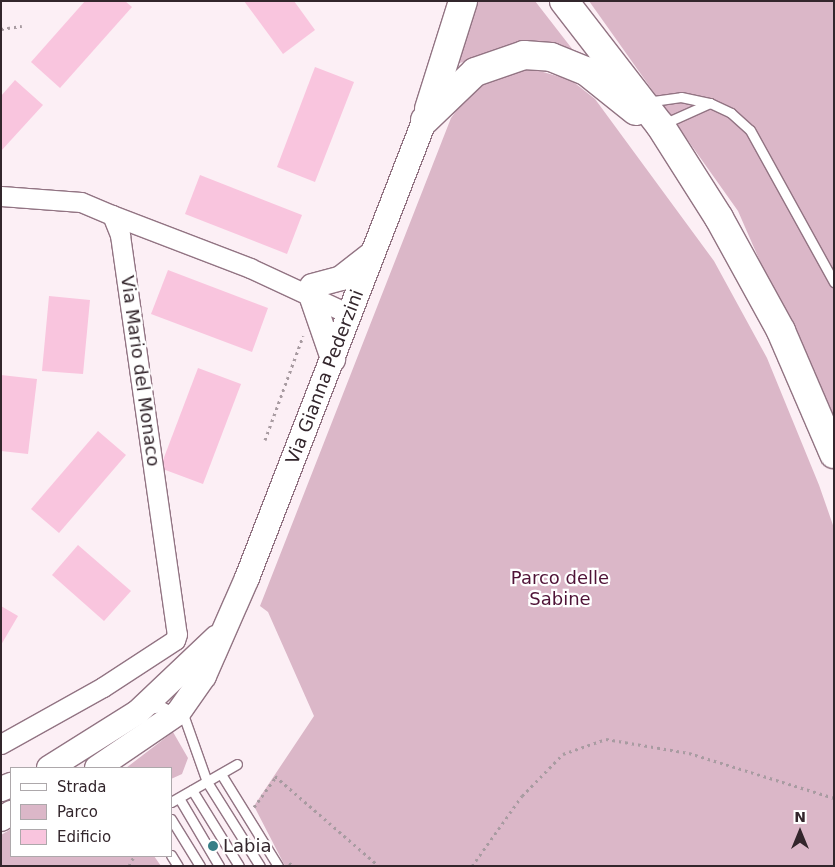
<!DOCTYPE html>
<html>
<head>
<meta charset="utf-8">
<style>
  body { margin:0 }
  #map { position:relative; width:835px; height:867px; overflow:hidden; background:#fceff5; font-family:"DejaVu Sans",sans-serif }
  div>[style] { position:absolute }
  .green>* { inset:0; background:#dbb7c8 }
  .building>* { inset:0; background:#f9c5de }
  .path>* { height:3px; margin-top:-1.5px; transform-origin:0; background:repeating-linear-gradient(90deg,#a89ba1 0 2.5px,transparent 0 6.5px) }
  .roads { filter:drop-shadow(1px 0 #927483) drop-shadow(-1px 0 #927483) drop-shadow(0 1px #927483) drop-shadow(0 -1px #927483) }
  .service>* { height:9px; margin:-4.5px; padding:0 4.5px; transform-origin:4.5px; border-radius:4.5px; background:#fff }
  .minor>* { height:19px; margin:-9.5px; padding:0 9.5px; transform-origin:9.5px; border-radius:9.5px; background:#fff }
  .tertiary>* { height:24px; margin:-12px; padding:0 12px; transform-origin:12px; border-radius:12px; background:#fff }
  .primary>* { height:28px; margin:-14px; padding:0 14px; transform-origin:14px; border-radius:14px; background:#fff }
  .dots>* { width:14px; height:14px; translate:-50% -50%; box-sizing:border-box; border:2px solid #fff; border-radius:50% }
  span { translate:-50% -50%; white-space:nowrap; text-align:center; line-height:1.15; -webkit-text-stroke:4.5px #fff; paint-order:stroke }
  .street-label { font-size:18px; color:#33262c }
  .park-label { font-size:18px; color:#4f1337 }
  .poi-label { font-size:18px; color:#33262c }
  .left { translate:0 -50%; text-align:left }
  .frame { position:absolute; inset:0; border:2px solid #33262c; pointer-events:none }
  .legend { position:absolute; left:10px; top:767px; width:162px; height:90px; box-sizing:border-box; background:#fff; border:1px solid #ada8ab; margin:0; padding:6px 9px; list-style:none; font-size:15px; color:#33262c }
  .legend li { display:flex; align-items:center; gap:10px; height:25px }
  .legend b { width:25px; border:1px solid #ada8ab }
  .north { position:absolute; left:775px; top:807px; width:50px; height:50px; -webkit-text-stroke:4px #fff; paint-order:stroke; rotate:0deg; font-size:14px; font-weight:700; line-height:20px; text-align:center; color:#33262c }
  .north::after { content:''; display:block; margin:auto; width:18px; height:22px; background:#33262c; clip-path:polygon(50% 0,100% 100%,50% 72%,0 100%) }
</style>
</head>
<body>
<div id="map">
  <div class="green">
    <i style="clip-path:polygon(471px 1px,535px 1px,573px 50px,514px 45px,457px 64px)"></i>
    <i style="clip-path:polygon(589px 1px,834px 1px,834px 431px,738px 211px)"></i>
    <i style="clip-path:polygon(529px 68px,571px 80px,595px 99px,714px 261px,767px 358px,819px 485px,834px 528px,834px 866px,285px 866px,254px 806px,314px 716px,268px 612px,260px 606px,451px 118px,477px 83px)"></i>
    <i style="clip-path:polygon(173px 732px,188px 758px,182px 774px,171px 779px,171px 768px,126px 768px)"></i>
    <i style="clip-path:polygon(11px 829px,11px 856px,154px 856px,161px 866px,1px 866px,1px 835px)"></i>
  </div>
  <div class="building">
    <i style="clip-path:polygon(85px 1px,125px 1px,132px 7px,60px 88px,31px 62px)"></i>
    <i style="clip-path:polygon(244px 1px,294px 1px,315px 30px,283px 54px)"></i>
    <i style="clip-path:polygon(315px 67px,354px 82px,315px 182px,277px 167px)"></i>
    <i style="clip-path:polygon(15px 80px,43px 105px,1px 151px,1px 96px)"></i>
    <i style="clip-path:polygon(200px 175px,302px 215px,287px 254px,185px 214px)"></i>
    <i style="clip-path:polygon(168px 270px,268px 308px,252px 352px,151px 314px)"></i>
    <i style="clip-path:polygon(49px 296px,90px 300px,83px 374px,42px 371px)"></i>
    <i style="clip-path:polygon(198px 368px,241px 384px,203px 484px,160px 468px)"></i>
    <i style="clip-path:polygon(1px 375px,37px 379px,28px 454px,1px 451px)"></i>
    <i style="clip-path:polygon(98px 431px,126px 455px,59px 533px,31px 509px)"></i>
    <i style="clip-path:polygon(78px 545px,131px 591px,104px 621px,52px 575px)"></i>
    <i style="clip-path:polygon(1px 606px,18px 616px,1px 645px)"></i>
  </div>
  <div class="path">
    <i style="left:1px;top:29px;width:21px;rotate:-8deg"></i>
    <i style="left:265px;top:440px;width:111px;rotate:-69.9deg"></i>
    <i style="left:275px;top:776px;width:138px;rotate:40.9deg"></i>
    <i style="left:254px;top:807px;width:37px;rotate:-54deg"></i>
    <i style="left:289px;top:863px;width:7px;rotate:27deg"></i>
    <i style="left:129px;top:866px;width:11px;rotate:-63deg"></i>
    <i style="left:472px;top:866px;width:86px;rotate:-54.5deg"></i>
    <i style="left:522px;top:796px;width:59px;rotate:-45.7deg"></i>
    <i style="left:563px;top:754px;width:46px;rotate:-19.2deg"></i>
    <i style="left:606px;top:739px;width:84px;rotate:9.6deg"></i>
    <i style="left:689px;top:753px;width:152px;rotate:17.2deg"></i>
  </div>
  <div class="roads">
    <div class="service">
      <i style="left:646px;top:102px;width:35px;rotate:-8deg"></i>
      <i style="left:681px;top:97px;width:30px;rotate:12deg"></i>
      <i style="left:710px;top:103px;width:51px;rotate:155.9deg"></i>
      <i style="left:710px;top:103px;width:23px;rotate:25deg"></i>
      <i style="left:731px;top:113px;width:25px;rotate:42deg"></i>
      <i style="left:750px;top:130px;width:174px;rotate:61.1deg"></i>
      <i style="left:148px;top:709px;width:15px;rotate:-8deg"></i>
      <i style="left:163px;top:707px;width:23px;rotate:25deg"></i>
      <i style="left:184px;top:717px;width:69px;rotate:70.5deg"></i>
      <i style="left:207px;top:782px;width:99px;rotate:57.8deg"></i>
      <i style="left:221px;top:774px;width:108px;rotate:58.2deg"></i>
      <i style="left:192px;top:790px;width:89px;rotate:58.3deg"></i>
      <i style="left:179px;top:798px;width:79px;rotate:59.5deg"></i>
      <i style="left:171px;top:802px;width:76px;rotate:-29.9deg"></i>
      <i style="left:171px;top:819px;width:55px;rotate:58.3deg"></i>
      <i style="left:171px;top:855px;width:13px;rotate:58deg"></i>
    </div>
    <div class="minor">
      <i style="left:1px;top:196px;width:80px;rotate:4.3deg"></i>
      <i style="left:81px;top:202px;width:34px;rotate:23deg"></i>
      <i style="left:112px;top:215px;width:22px;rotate:68deg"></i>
      <i style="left:120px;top:235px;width:403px;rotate:81.9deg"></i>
      <i style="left:177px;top:634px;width:6px;rotate:108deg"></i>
      <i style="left:175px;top:640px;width:86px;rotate:146.9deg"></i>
      <i style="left:103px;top:687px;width:117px;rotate:150.8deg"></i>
      <i style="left:112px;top:215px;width:148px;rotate:21deg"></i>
      <i style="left:250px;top:268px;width:109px;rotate:24.9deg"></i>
    </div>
    <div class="tertiary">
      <i style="left:312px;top:286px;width:30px;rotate:-15deg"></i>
      <i style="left:341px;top:278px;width:37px;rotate:-38deg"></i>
      <i style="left:312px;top:298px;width:65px;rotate:71deg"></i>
      <i style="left:49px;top:768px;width:105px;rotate:-32.2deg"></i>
      <i style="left:138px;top:712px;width:108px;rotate:-43.5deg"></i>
      <i style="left:97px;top:768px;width:98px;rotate:-34.2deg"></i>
      <i style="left:178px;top:713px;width:45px;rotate:-54.9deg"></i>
      <i style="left:204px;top:676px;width:107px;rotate:-66.3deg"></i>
      <i style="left:247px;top:578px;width:491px;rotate:-68.8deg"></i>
      <i style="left:1px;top:789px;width:11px;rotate:-22deg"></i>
      <i style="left:1px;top:819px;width:12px;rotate:-31deg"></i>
    </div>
    <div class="primary">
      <i style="left:564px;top:1px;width:157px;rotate:52.3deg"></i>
      <i style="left:660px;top:125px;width:110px;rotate:57.6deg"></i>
      <i style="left:719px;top:218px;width:129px;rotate:61.2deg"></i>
      <i style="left:781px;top:331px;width:134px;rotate:66.7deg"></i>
      <i style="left:429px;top:109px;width:113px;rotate:-72.5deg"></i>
      <i style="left:425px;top:120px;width:69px;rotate:-43.8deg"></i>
      <i style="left:475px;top:72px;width:52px;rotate:-19.1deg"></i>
      <i style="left:524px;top:55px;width:27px;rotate:4deg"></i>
      <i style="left:551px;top:57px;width:38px;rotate:22deg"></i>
      <i style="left:586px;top:71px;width:64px;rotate:38.7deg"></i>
    </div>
  </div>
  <div class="dots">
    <i style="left:213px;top:846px;background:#377f87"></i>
  </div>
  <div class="street-label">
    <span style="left:140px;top:371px;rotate:82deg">Via Mario del Monaco</span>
    <span style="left:325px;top:377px;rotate:-69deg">Via Gianna Pederzini</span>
  </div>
  <div class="park-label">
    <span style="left:560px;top:589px">Parco delle<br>Sabine</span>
  </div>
  <div class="poi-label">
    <span class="left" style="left:223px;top:846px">Labia</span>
  </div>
  <div class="frame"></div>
  <ul class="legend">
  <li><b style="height:6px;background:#fff"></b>Strada</li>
  <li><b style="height:14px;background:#dbb7c8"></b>Parco</li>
  <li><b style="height:14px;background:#f9c5de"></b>Edificio</li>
  </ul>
  <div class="north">N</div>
</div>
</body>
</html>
